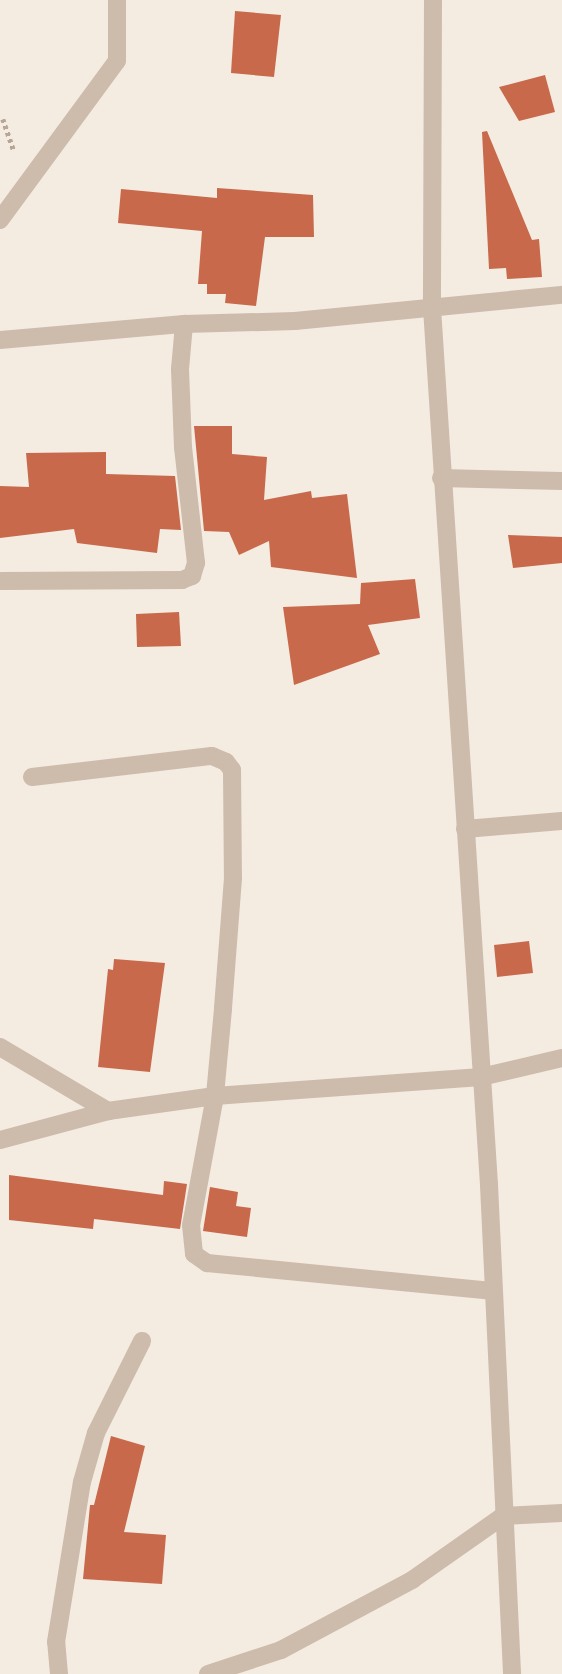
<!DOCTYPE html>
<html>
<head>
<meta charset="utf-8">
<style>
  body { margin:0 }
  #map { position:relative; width:562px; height:1674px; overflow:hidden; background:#f4ebe1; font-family:Signika,sans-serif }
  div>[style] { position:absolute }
  .building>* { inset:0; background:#c8694b }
  .path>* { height:4.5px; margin-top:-2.25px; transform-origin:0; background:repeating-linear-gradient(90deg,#b9a596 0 3.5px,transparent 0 7px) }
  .minor>* { height:18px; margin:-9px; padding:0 9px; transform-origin:9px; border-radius:9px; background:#cdbbac }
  span { translate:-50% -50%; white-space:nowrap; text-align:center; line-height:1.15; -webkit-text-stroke:6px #fbf5ee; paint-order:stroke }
</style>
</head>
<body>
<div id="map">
  <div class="building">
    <i style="clip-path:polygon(235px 11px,281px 15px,274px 77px,231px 73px)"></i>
    <i style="clip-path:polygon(545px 75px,555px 112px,519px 121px,499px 87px)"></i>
    <i style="clip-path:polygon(487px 131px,532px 240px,539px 239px,542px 277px,507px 279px,506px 268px,489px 269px,482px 132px)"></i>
    <i style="clip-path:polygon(217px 188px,313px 195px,314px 237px,265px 237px,256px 306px,225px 303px,226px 294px,207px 294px,207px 284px,198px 284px,202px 231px,118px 223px,121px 189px,217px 198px)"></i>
    <i style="clip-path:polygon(194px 426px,232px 426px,232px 454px,267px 457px,264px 500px,311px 491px,312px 498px,347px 494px,357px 578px,271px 567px,269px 541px,239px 555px,229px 532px,204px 531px)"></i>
    <i style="clip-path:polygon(106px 452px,106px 474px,175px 476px,181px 530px,160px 529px,157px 553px,77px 543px,74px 529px,0 538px,0 486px,29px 487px,26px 453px)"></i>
    <i style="clip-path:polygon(508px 535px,562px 537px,562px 563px,513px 568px)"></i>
    <i style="clip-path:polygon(415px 579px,420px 618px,368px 625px,380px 654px,294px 685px,283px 607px,360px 604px,361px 583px)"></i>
    <i style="clip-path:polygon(179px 612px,181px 646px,137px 647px,136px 614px)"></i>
    <i style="clip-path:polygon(529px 941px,533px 973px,497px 977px,494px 945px)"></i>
    <i style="clip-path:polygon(114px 959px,165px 963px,150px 1072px,98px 1067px,108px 969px,113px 970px)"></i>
    <i style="clip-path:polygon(9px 1175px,163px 1195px,164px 1181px,187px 1184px,180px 1229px,94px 1219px,93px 1229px,9px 1220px)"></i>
    <i style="clip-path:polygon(210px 1187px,238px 1192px,236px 1206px,251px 1208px,247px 1237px,203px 1231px)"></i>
    <i style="clip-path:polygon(111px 1436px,145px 1446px,124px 1532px,166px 1535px,162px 1584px,83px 1579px,90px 1505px,94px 1505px)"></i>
  </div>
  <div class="path">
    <i style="left:3px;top:119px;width:34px;rotate:71deg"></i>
  </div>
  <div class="minor">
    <i style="left:433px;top:0;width:308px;rotate:90.2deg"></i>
    <i style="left:432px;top:308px;width:879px;rotate:86.28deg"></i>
    <i style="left:489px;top:1185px;width:490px;rotate:87.3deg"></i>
    <i style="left:0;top:220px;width:197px;rotate:-53.7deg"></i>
    <i style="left:117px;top:61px;width:61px;rotate:-90deg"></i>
    <i style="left:0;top:340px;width:185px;rotate:-5deg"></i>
    <i style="left:184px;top:324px;width:111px;rotate:-1.5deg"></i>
    <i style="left:295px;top:321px;width:268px;rotate:-5.6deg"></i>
    <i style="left:441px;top:478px;width:121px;rotate:1.4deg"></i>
    <i style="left:0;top:581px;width:182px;rotate:-0.3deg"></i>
    <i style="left:182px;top:580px;width:11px;rotate:-22deg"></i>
    <i style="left:192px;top:576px;width:14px;rotate:-73deg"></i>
    <i style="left:196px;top:563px;width:117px;rotate:-96.4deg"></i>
    <i style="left:183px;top:447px;width:78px;rotate:-92.2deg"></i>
    <i style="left:180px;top:369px;width:45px;rotate:-84.9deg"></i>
    <i style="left:32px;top:777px;width:181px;rotate:-6.7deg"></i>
    <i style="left:212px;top:756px;width:15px;rotate:23deg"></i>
    <i style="left:226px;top:762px;width:10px;rotate:53deg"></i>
    <i style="left:232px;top:770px;width:108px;rotate:89.5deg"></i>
    <i style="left:233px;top:878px;width:131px;rotate:94.4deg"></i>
    <i style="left:223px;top:1009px;width:87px;rotate:95.3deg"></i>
    <i style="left:215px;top:1096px;width:131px;rotate:100.5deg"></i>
    <i style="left:191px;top:1225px;width:29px;rotate:84deg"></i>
    <i style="left:194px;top:1254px;width:16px;rotate:35deg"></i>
    <i style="left:207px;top:1263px;width:286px;rotate:5.6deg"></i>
    <i style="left:465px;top:829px;width:97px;rotate:-4.7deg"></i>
    <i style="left:0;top:1047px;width:126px;rotate:30.7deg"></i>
    <i style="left:0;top:1140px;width:112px;rotate:-15deg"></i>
    <i style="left:108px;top:1111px;width:108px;rotate:-8deg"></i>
    <i style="left:215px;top:1096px;width:267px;rotate:-4.1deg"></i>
    <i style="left:481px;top:1077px;width:83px;rotate:-13.2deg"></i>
    <i style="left:59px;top:1674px;width:32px;rotate:-95deg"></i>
    <i style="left:56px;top:1642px;width:162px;rotate:-80.8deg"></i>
    <i style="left:82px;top:1482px;width:51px;rotate:-74.1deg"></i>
    <i style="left:96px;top:1433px;width:103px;rotate:-63.4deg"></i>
    <i style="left:208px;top:1674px;width:77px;rotate:-18.2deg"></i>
    <i style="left:281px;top:1650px;width:149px;rotate:-28.1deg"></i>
    <i style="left:412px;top:1580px;width:111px;rotate:-35.1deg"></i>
    <i style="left:503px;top:1516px;width:59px;rotate:-2.9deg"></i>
  </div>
</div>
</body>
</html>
